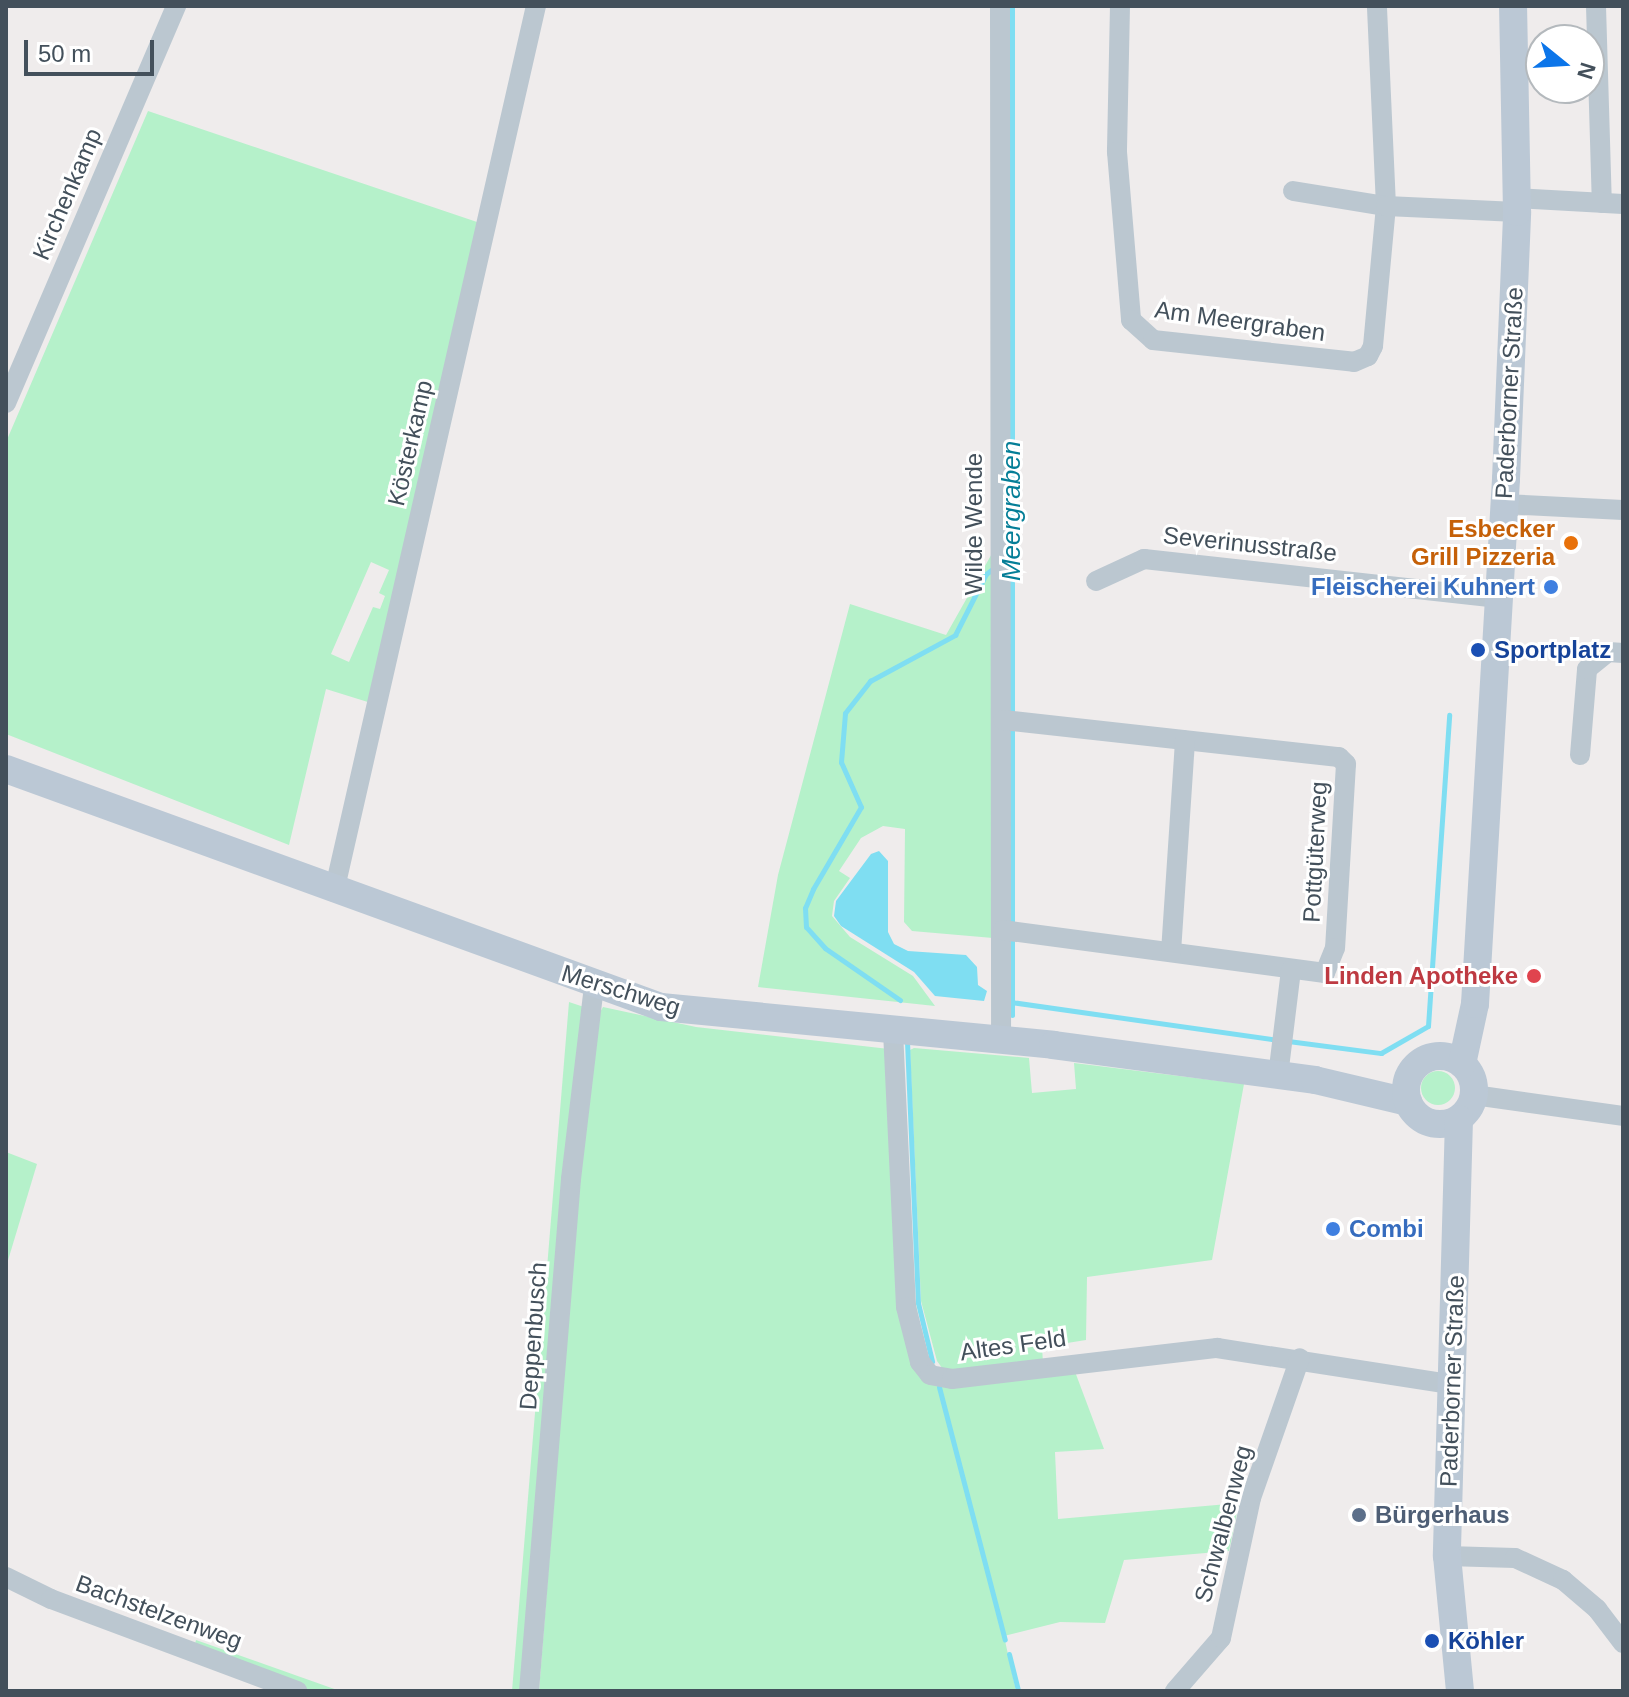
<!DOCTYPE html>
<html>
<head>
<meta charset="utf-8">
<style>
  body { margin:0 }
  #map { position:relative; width:1629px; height:1697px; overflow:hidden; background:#efecec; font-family:Helvetica,sans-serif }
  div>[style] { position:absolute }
  .green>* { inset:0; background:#b5f1ca }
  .round { border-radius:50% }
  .water>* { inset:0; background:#7fdef2 }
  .stream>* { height:5px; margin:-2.5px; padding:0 2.5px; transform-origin:2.5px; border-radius:2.5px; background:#7fdef2 }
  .street>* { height:20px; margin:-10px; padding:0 10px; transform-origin:10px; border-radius:10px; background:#bbc7d0 }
  .secondary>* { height:28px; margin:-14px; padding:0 14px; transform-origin:14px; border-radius:14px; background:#bbc8d5 }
  .secondary>.ring { margin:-14px; padding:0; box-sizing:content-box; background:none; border:28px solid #bbc8d5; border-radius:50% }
  .dots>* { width:22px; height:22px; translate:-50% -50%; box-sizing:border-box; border:4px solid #fff; border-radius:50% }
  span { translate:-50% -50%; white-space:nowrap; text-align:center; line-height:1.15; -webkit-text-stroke:6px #fff; paint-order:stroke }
  .street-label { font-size:24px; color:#43505b }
  .food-label { font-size:24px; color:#c56008; font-weight:700 }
  .right { translate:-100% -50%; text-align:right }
  .shop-label { font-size:24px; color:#366cbe; font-weight:700 }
  .left { translate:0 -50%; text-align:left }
  .transit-label { font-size:24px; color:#164399; font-weight:700 }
  .health-label { font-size:24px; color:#be3a42; font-weight:700 }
  .service-label { font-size:24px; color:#4e5e75; font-weight:700 }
  .water-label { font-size:26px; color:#047e97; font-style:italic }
  .frame { position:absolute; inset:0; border:8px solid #43505b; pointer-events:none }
  .north { position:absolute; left:1525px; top:24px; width:80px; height:80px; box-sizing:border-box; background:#fff; border:2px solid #b4b9bd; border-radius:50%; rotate:108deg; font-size:22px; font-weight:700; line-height:32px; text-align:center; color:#43505b }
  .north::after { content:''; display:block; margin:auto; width:28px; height:36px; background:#0c75e9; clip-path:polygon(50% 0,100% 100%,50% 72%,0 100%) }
  .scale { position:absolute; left:24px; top:40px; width:130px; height:36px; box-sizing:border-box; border:4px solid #43505b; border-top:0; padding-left:10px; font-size:24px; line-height:28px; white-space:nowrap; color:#43505b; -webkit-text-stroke:6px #fff; paint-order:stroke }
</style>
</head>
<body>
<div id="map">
  <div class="green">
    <i style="clip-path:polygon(evenodd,148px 111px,480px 223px,371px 703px,326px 689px,289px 845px,6px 734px,6px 442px,148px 111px,371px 562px,389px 570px,379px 593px,385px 596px,380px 609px,373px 607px,349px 662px,331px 654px,371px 562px)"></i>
    <i style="clip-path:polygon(994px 550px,993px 938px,912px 931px,904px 922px,905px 829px,883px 826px,861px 838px,839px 871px,850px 878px,834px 901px,832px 916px,850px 937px,913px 976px,935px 1006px,758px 987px,778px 875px,850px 604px,946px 635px)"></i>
    <i style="clip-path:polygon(569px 1002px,584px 1007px,523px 1691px,512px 1691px)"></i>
    <i style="clip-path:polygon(603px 1007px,696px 1027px,889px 1049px,896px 1201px,931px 1383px,1074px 1369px,1104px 1449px,1055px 1452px,1058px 1519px,1239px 1503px,1229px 1551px,1124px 1560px,1105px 1623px,1060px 1622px,1004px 1636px,1016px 1691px,539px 1691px,579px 1180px,597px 1018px)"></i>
    <i style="clip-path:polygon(914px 1048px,1029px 1058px,1032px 1093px,1076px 1089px,1074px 1063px,1244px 1084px,1212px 1260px,1087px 1277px,1086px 1340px,1042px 1347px,1043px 1363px,945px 1372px,937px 1361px,921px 1301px,910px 1050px)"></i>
    <i class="round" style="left:1421px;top:1071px;width:34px;height:34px"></i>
    <i style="clip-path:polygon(6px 1152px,37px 1164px,6px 1267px)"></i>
    <i style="clip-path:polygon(196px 1640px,340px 1691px,311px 1691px,194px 1648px)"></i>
  </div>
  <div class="water">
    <i style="clip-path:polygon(879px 851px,888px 861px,888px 932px,894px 944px,908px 951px,966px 955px,977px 967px,978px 985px,987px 991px,984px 1001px,935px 996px,914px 972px,841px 926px,834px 916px,836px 901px,871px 854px)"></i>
  </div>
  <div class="stream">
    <i style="left:1012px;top:6px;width:711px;rotate:90deg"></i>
    <i style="left:1012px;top:727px;width:198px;rotate:90deg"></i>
    <i style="left:1012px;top:935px;width:80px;rotate:90deg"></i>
    <i style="left:900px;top:1000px;width:91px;rotate:-145.3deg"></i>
    <i style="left:825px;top:948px;width:28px;rotate:-132deg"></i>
    <i style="left:806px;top:927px;width:19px;rotate:-93deg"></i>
    <i style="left:805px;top:908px;width:21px;rotate:-67deg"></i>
    <i style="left:813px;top:889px;width:95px;rotate:-59.7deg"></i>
    <i style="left:861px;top:807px;width:49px;rotate:-114deg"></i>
    <i style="left:841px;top:762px;width:49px;rotate:-85.3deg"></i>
    <i style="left:845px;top:713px;width:41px;rotate:-52deg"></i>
    <i style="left:870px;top:681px;width:97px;rotate:-28.4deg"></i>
    <i style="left:955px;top:635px;width:68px;rotate:-63.1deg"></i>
    <i style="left:986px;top:574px;width:11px;rotate:-38deg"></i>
    <i style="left:1011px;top:1002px;width:270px;rotate:8.1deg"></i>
    <i style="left:907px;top:1041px;width:262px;rotate:87.6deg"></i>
    <i style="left:918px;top:1303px;width:60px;rotate:76.4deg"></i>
    <i style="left:1288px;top:1041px;width:94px;rotate:7.4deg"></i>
    <i style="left:1381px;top:1053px;width:54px;rotate:-29.9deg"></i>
    <i style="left:1428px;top:1026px;width:312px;rotate:-86.1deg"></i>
    <i style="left:939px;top:1387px;width:261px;rotate:75.4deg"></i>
    <i style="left:1009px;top:1654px;width:38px;rotate:76deg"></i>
  </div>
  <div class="street">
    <i style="left:1000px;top:6px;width:1035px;rotate:89.94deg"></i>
    <i style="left:1120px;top:6px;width:146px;rotate:91.2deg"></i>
    <i style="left:1117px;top:152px;width:169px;rotate:85.2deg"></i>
    <i style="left:1131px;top:320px;width:30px;rotate:42deg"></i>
    <i style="left:1153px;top:340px;width:202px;rotate:6.2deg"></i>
    <i style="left:1354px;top:362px;width:15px;rotate:-23deg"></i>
    <i style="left:1368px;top:356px;width:11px;rotate:-63deg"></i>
    <i style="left:1373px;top:346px;width:141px;rotate:-84.7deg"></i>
    <i style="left:1386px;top:206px;width:200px;rotate:-92.6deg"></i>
    <i style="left:1596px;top:6px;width:197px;rotate:88.3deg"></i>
    <i style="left:1293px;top:191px;width:94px;rotate:9.2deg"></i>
    <i style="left:1386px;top:206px;width:131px;rotate:2.6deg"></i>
    <i style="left:1517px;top:198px;width:106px;rotate:3.2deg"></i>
    <i style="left:6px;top:403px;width:432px;rotate:-66.8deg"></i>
    <i style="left:1504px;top:504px;width:119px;rotate:2.9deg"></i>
    <i style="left:1096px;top:581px;width:53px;rotate:-24.6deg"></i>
    <i style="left:1144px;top:559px;width:357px;rotate:6.3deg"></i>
    <i style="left:1003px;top:720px;width:338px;rotate:6.3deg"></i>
    <i style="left:1339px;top:757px;width:10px;rotate:45deg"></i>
    <i style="left:1346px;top:764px;width:184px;rotate:93.4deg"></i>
    <i style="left:1335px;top:948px;width:27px;rotate:112deg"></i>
    <i style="left:1325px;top:973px;width:325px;rotate:-172.4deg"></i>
    <i style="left:1580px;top:755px;width:86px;rotate:-85.3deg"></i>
    <i style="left:1587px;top:669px;width:27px;rotate:-39deg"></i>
    <i style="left:1608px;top:652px;width:15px;rotate:4deg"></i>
    <i style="left:334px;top:892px;width:909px;rotate:-77.16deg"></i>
    <i style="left:1171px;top:952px;width:212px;rotate:-86.2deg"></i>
    <i style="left:893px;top:1031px;width:276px;rotate:87.3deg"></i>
    <i style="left:906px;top:1307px;width:57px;rotate:75.7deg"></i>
    <i style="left:920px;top:1362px;width:16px;rotate:52deg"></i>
    <i style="left:930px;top:1375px;width:22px;rotate:10deg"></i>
    <i style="left:952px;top:1379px;width:267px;rotate:-6.7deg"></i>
    <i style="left:1217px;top:1348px;width:236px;rotate:8.8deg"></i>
    <i style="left:1278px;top:1076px;width:107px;rotate:-83deg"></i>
    <i style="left:1474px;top:1095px;width:150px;rotate:8deg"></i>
    <i style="left:1447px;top:1556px;width:68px;rotate:1.7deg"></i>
    <i style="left:1515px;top:1558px;width:53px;rotate:24.6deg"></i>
    <i style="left:1563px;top:1580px;width:45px;rotate:40.5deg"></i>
    <i style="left:1597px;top:1609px;width:43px;rotate:52.6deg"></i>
    <i style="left:6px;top:1577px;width:50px;rotate:26.1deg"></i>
    <i style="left:51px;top:1599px;width:263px;rotate:20.5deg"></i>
    <i style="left:529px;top:1691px;width:514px;rotate:-85.31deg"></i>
    <i style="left:571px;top:1179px;width:195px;rotate:-83.2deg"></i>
    <i style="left:1175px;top:1691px;width:70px;rotate:-49deg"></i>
    <i style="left:1221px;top:1638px;width:143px;rotate:-77.9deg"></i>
    <i style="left:1251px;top:1498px;width:148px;rotate:-70.7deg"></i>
  </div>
  <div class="secondary">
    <i style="left:6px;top:769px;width:697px;rotate:19.97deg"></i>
    <i style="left:661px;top:1007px;width:394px;rotate:5.5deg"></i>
    <i style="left:1053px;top:1045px;width:264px;rotate:7.6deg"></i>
    <i style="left:1315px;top:1080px;width:96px;rotate:13.3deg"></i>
    <i class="ring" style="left:1406px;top:1056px;width:40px;height:40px"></i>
    <i style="left:1462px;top:1064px;width:61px;rotate:-77.8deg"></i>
    <i style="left:1475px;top:1004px;width:526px;rotate:-86.62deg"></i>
    <i style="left:1506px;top:479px;width:267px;rotate:-87.6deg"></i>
    <i style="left:1517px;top:212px;width:206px;rotate:-91.1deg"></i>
    <i style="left:1459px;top:1119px;width:437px;rotate:91.6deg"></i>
    <i style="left:1447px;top:1556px;width:136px;rotate:84.5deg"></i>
  </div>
  <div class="dots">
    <i style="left:1571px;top:543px;background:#e8710a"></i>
    <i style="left:1551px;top:587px;background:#3f7fe0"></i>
    <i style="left:1478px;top:650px;background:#1a4fb4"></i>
    <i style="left:1534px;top:976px;background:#e0444e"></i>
    <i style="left:1333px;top:1229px;background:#3f7fe0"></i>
    <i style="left:1359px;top:1515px;background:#5c6f8a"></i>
    <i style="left:1432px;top:1641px;background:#1a4fb4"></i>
  </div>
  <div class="street-label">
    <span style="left:67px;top:194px;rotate:-67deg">Kirchenkamp</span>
    <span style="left:1240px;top:321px;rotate:8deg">Am Meergraben</span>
    <span style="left:1509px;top:393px;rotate:-87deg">Paderborner Straße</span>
    <span style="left:410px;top:443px;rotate:-77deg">Kösterkamp</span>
    <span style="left:974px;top:524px;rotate:-90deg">Wilde Wende</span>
    <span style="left:1250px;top:544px;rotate:6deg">Severinusstraße</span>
    <span style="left:1315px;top:852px;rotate:-87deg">Pottgüterweg</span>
    <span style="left:621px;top:990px;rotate:17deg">Merschweg</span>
    <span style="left:533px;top:1336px;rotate:-86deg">Deppenbusch</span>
    <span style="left:1013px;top:1345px;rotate:-8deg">Altes Feld</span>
    <span style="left:1452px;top:1381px;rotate:-88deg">Paderborner Straße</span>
    <span style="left:1223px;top:1524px;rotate:-75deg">Schwalbenweg</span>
    <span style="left:159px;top:1612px;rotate:20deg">Bachstelzenweg</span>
  </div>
  <div class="food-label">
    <span class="right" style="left:1555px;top:543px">Esbecker<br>Grill Pizzeria</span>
  </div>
  <div class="shop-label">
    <span class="right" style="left:1535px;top:587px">Fleischerei Kuhnert</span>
    <span class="left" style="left:1349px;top:1229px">Combi</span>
  </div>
  <div class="transit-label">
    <span class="left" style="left:1494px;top:650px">Sportplatz</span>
    <span class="left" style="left:1448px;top:1641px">Köhler</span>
  </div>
  <div class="health-label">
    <span class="right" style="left:1518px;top:976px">Linden Apotheke</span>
  </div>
  <div class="service-label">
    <span class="left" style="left:1375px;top:1515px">Bürgerhaus</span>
  </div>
  <div class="water-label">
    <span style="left:1012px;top:511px;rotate:-90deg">Meergraben</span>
  </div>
  <div class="frame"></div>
  <div class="north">N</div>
  <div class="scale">50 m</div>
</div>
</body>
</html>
